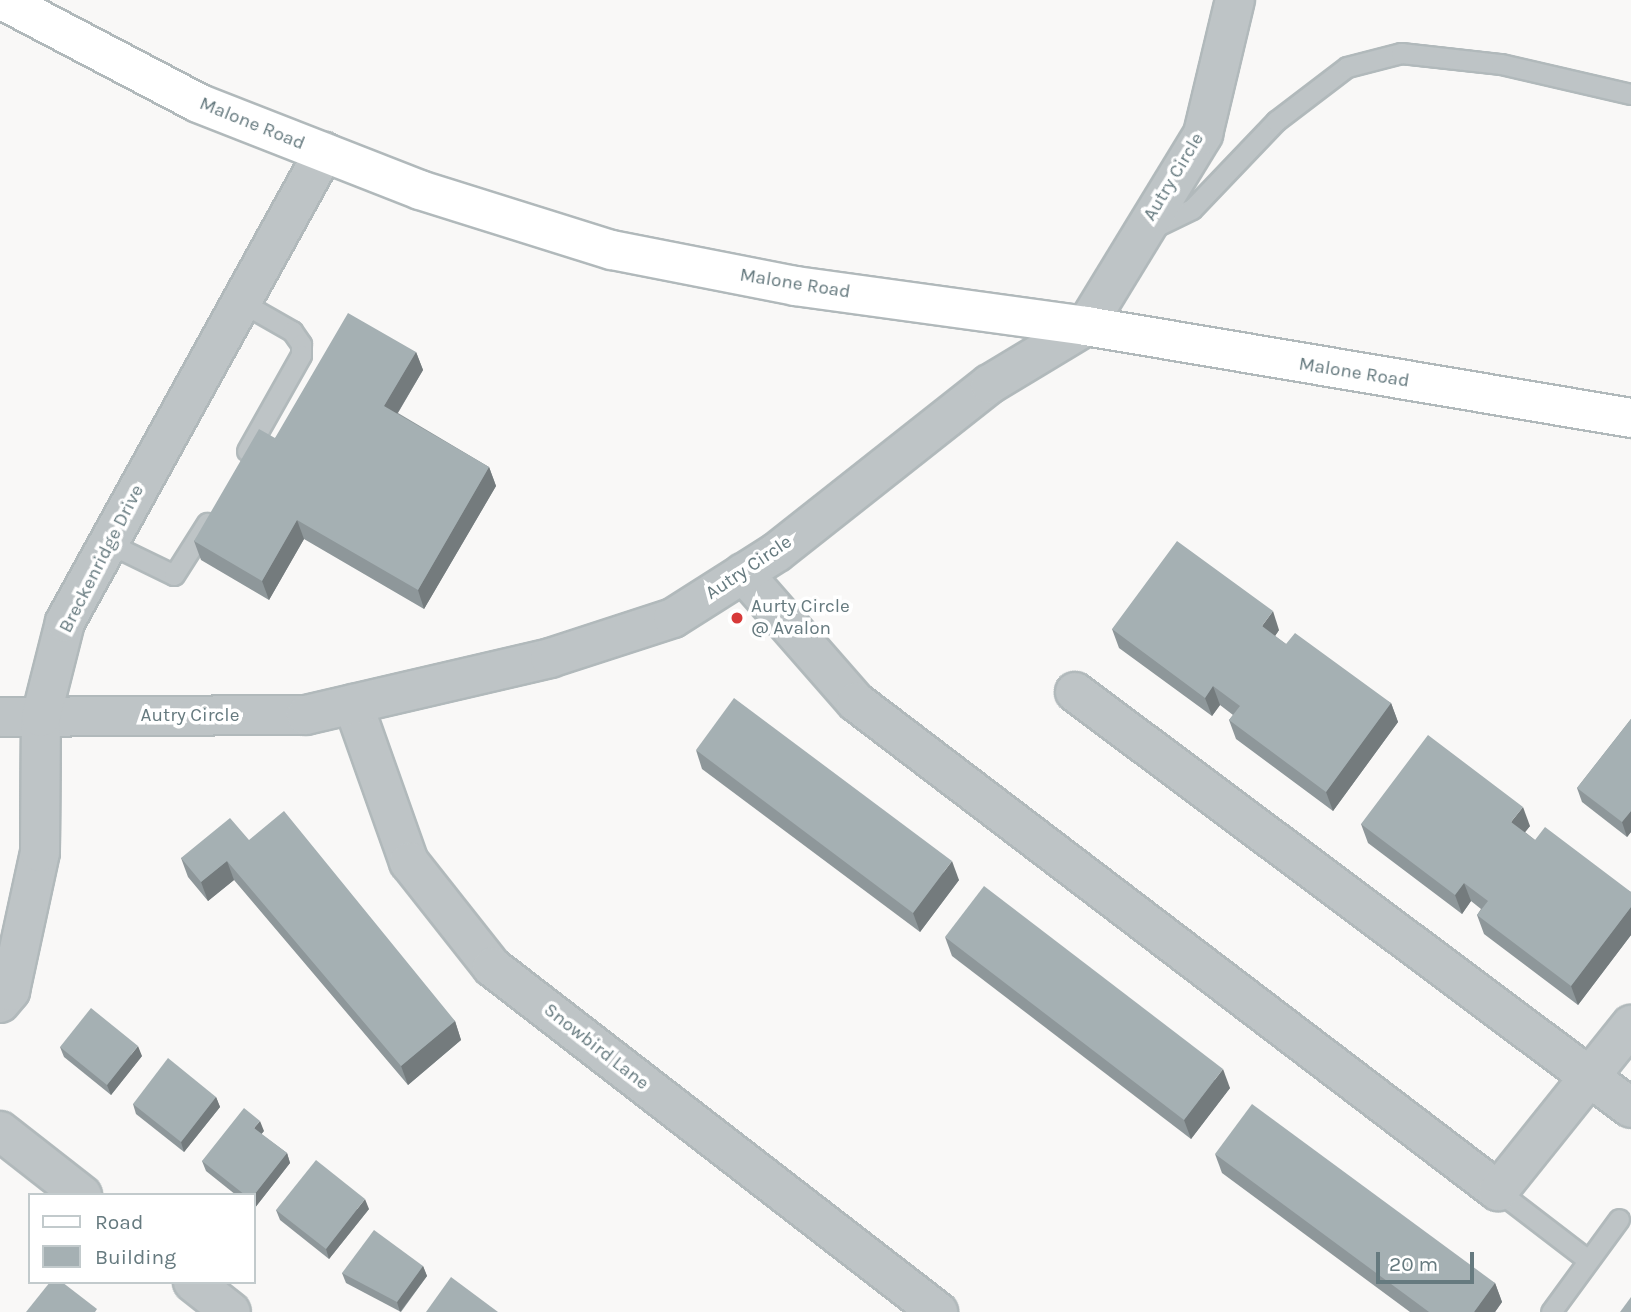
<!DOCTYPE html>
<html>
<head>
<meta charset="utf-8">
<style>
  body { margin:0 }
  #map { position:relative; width:1631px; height:1312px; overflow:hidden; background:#f9f8f7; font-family:Karla,sans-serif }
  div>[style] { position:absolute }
  .roads { filter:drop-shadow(2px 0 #b1b9bb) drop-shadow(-2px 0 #b1b9bb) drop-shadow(0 2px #b1b9bb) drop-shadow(0 -2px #b1b9bb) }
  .lane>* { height:19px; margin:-9.5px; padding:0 9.5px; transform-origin:9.5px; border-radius:9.5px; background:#bec4c6 }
  .street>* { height:38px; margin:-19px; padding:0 19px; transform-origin:19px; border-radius:19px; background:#bec4c6 }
  .secondary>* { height:38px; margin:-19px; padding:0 19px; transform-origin:19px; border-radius:19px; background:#fff }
  .wall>* { inset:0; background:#8e979a }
  .shaded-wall>* { inset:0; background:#747b7d }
  .building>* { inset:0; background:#a5b0b3 }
  .dots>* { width:19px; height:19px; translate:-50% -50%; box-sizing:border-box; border:4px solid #fff; border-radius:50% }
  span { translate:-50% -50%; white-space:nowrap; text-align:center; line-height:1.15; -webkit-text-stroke:7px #fff; paint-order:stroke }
  .street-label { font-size:19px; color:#667a7f }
  .poi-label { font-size:19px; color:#667a7f }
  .left { translate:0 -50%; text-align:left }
  .legend { position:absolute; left:28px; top:1193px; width:228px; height:91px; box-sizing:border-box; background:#fff; border:2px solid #c2cacc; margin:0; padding:9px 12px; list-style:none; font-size:21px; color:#667a7f }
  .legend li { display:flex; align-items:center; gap:14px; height:35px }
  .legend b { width:35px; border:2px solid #c2cacc }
  .scale { position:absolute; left:1376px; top:1252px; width:98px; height:32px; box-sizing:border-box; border:4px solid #667a7f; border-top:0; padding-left:9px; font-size:21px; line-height:24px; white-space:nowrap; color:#667a7f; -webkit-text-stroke:5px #fff; paint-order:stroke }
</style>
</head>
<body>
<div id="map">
  <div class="roads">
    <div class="lane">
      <i style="left:1153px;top:228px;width:43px;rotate:-26deg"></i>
      <i style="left:1192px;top:209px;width:122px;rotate:-46.3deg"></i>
      <i style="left:1276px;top:121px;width:89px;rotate:-37.3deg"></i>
      <i style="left:1347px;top:67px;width:56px;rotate:-14.5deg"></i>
      <i style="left:1401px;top:53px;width:101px;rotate:6.3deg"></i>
      <i style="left:1501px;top:64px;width:133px;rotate:13deg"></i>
      <i style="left:241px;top:302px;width:59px;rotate:29.6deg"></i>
      <i style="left:292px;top:331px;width:16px;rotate:55deg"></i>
      <i style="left:301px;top:344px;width:11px;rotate:90deg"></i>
      <i style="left:301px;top:355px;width:110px;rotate:119.4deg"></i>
      <i style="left:108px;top:543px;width:73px;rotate:25.9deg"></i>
      <i style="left:174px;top:575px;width:62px;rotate:-57.6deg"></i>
      <i style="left:1498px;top:1191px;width:113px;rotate:37.5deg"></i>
      <i style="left:1551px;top:1312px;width:115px;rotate:-53.8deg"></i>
    </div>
    <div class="street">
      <i style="left:743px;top:573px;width:171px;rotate:48.8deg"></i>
      <i style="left:856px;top:702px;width:807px;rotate:37.3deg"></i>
      <i style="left:1498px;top:1191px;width:213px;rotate:-51.3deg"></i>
      <i style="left:1075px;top:692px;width:694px;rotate:36.8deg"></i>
      <i style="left:353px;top:704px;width:168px;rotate:70.5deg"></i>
      <i style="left:409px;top:862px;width:134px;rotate:51.7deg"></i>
      <i style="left:492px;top:967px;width:564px;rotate:37.72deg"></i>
      <i style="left:0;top:717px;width:306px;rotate:-0.4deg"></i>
      <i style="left:306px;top:715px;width:251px;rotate:-13.1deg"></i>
      <i style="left:550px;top:658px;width:129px;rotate:-18deg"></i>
      <i style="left:673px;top:618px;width:123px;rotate:-32.4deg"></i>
      <i style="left:777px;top:552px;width:271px;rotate:-38.3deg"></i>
      <i style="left:990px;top:384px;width:112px;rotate:-31.1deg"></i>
      <i style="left:1086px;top:326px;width:225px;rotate:-58.6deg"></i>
      <i style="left:1203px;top:134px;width:138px;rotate:-76.6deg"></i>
      <i style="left:0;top:1003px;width:16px;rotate:-50deg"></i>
      <i style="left:10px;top:991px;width:142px;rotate:-77.8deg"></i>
      <i style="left:40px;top:852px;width:135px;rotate:-89.6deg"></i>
      <i style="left:41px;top:717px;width:98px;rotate:-75.8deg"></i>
      <i style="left:65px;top:622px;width:537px;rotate:-61.14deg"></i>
      <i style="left:0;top:1131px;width:104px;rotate:38deg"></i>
      <i style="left:193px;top:1282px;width:48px;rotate:38.3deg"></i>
    </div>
    <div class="secondary">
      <i style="left:2px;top:0;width:221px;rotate:27.7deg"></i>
      <i style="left:198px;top:103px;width:238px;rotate:21.4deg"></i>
      <i style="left:420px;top:190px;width:201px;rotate:17.4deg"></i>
      <i style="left:612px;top:250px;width:187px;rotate:11.1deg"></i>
      <i style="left:795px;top:286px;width:294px;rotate:7.8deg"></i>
      <i style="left:1086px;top:326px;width:553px;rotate:9.58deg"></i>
    </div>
  </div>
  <div class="wall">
    <i style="clip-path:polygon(416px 352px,423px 370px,398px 413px,489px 467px,496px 486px,424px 609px,304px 539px,269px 600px,201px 560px,194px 541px,275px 438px)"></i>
    <i style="clip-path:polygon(1112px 629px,1279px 630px,1275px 636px,1286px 644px,1391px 703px,1398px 722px,1333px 811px,1236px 739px,1229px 720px,1233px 715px,1220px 705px,1212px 716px,1119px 648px)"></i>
    <i style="clip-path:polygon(1631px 719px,1631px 832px,1627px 837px,1582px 802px,1577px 788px)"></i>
    <i style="clip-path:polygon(696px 750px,959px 880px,920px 932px,702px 769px)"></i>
    <i style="clip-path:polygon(1361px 824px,1530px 826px,1525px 832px,1535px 840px,1631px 892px,1631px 935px,1578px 1005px,1484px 934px,1477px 915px,1481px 909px,1471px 901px,1462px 914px,1368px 843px)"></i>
    <i style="clip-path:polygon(249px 840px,455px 1021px,461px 1040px,408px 1085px,234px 880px,208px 901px,188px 877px,181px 858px)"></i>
    <i style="clip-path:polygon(945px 937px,1230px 1088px,1191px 1139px,952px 956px)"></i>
    <i style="clip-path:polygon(60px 1047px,142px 1056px,111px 1095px,64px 1057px)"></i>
    <i style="clip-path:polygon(216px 1097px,220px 1107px,184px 1152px,136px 1114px,133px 1104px)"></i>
    <i style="clip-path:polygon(264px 1131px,261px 1134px,287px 1153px,290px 1163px,254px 1209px,254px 1195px,236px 1195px,206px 1171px,202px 1161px)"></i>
    <i style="clip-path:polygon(1215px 1154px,1495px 1283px,1502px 1302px,1495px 1312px,1410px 1312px,1222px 1173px)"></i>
    <i style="clip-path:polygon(369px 1209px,329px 1259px,280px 1220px,276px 1210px)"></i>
    <i style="clip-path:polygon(423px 1266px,427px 1276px,401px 1312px,346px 1283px,342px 1273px)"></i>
  </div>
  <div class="shaded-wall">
    <i style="clip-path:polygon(416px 352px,423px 370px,391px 424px,384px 406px)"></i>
    <i style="clip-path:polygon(489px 467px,496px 486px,424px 609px,418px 590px)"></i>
    <i style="clip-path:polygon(297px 520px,304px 539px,269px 600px,262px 581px)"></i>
    <i style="clip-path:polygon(1273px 611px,1279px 630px,1269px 645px,1262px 626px)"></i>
    <i style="clip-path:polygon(1213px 686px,1220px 705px,1212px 716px,1205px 698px)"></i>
    <i style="clip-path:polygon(1391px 703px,1398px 722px,1333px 811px,1326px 792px)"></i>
    <i style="clip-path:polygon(1523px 807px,1530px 826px,1518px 841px,1511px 822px)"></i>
    <i style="clip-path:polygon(1631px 811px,1631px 832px,1627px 837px,1622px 822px)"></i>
    <i style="clip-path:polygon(227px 861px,234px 880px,208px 901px,201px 882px)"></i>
    <i style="clip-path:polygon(952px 861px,959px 880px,920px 932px,913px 913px)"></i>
    <i style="clip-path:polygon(1464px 883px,1471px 901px,1462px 914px,1455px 895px)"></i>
    <i style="clip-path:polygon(1631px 907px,1631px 935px,1578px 1005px,1571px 986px)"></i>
    <i style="clip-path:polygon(455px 1021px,461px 1040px,408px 1085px,401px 1066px)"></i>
    <i style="clip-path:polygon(138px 1046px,142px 1056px,111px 1095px,107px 1085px)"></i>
    <i style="clip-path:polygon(1223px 1069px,1230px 1088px,1191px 1139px,1184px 1120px)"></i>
    <i style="clip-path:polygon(216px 1097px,220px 1107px,184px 1152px,181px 1142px)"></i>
    <i style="clip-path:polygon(260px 1121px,264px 1131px,258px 1138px,254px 1128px)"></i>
    <i style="clip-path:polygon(287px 1153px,290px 1163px,254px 1209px,254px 1195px)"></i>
    <i style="clip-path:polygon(365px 1199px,369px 1209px,329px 1259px,326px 1249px)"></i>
    <i style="clip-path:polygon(423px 1266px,427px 1276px,400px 1312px,397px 1302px)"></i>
    <i style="clip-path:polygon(1495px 1283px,1502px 1302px,1495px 1312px,1474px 1312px)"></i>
  </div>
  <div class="building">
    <i style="clip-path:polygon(348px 313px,416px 352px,384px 406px,489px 467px,418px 590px,297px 520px,262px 581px,194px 541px,259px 429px,275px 438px)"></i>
    <i style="clip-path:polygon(1177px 541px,1273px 611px,1262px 626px,1286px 644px,1295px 633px,1391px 703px,1326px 792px,1229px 720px,1240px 706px,1213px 686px,1205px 698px,1112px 629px)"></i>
    <i style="clip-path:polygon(734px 698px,952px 861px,913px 913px,696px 750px)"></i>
    <i style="clip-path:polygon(1631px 719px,1631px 811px,1622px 822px,1577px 788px)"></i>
    <i style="clip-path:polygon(1428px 735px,1523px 807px,1511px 822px,1535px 840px,1545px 827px,1631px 892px,1631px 907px,1571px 986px,1477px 915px,1488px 901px,1464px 883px,1455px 895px,1361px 824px)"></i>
    <i style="clip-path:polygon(284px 811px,455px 1021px,401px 1066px,227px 861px,201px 882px,181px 858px,230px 818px,249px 840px)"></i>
    <i style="clip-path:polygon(984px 886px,1223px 1069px,1184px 1120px,945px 937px)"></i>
    <i style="clip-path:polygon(91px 1008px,138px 1046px,107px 1085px,60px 1047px)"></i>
    <i style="clip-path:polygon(168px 1058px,216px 1097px,181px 1142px,133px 1104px)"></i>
    <i style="clip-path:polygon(1252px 1104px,1495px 1283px,1474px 1312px,1429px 1312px,1215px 1154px)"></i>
    <i style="clip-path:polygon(244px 1108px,260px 1121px,254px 1128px,287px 1153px,254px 1195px,245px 1195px,202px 1161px)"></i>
    <i style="clip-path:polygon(316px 1160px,365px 1199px,326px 1249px,276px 1210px)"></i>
    <i style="clip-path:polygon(374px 1230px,423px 1266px,397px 1302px,342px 1273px)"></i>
    <i style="clip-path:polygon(451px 1277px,498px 1312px,426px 1312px)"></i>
    <i style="clip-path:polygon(50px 1282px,62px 1282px,97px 1309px,95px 1312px,26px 1312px)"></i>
    <i style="clip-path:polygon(1631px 1297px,1631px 1312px,1620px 1312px)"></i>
  </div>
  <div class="dots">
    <i style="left:737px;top:618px;background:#d73939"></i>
  </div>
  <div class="street-label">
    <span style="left:252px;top:124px;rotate:22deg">Malone Road</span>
    <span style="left:1174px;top:177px;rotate:-59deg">Autry Circle</span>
    <span style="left:795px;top:284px;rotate:9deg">Malone Road</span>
    <span style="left:1354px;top:373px;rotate:9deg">Malone Road</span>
    <span style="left:102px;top:559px;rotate:-63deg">Breckenridge Drive</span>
    <span style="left:749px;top:568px;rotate:-34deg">Autry Circle</span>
    <span style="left:190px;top:716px">Autry Circle</span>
    <span style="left:596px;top:1047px;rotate:38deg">Snowbird Lane</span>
  </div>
  <div class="poi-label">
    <span class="left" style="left:751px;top:618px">Aurty Circle<br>@ Avalon</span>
  </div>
  <ul class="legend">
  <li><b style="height:9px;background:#fff"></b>Road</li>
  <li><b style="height:19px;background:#a5b0b3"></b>Building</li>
  </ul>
  <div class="scale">20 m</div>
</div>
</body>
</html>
